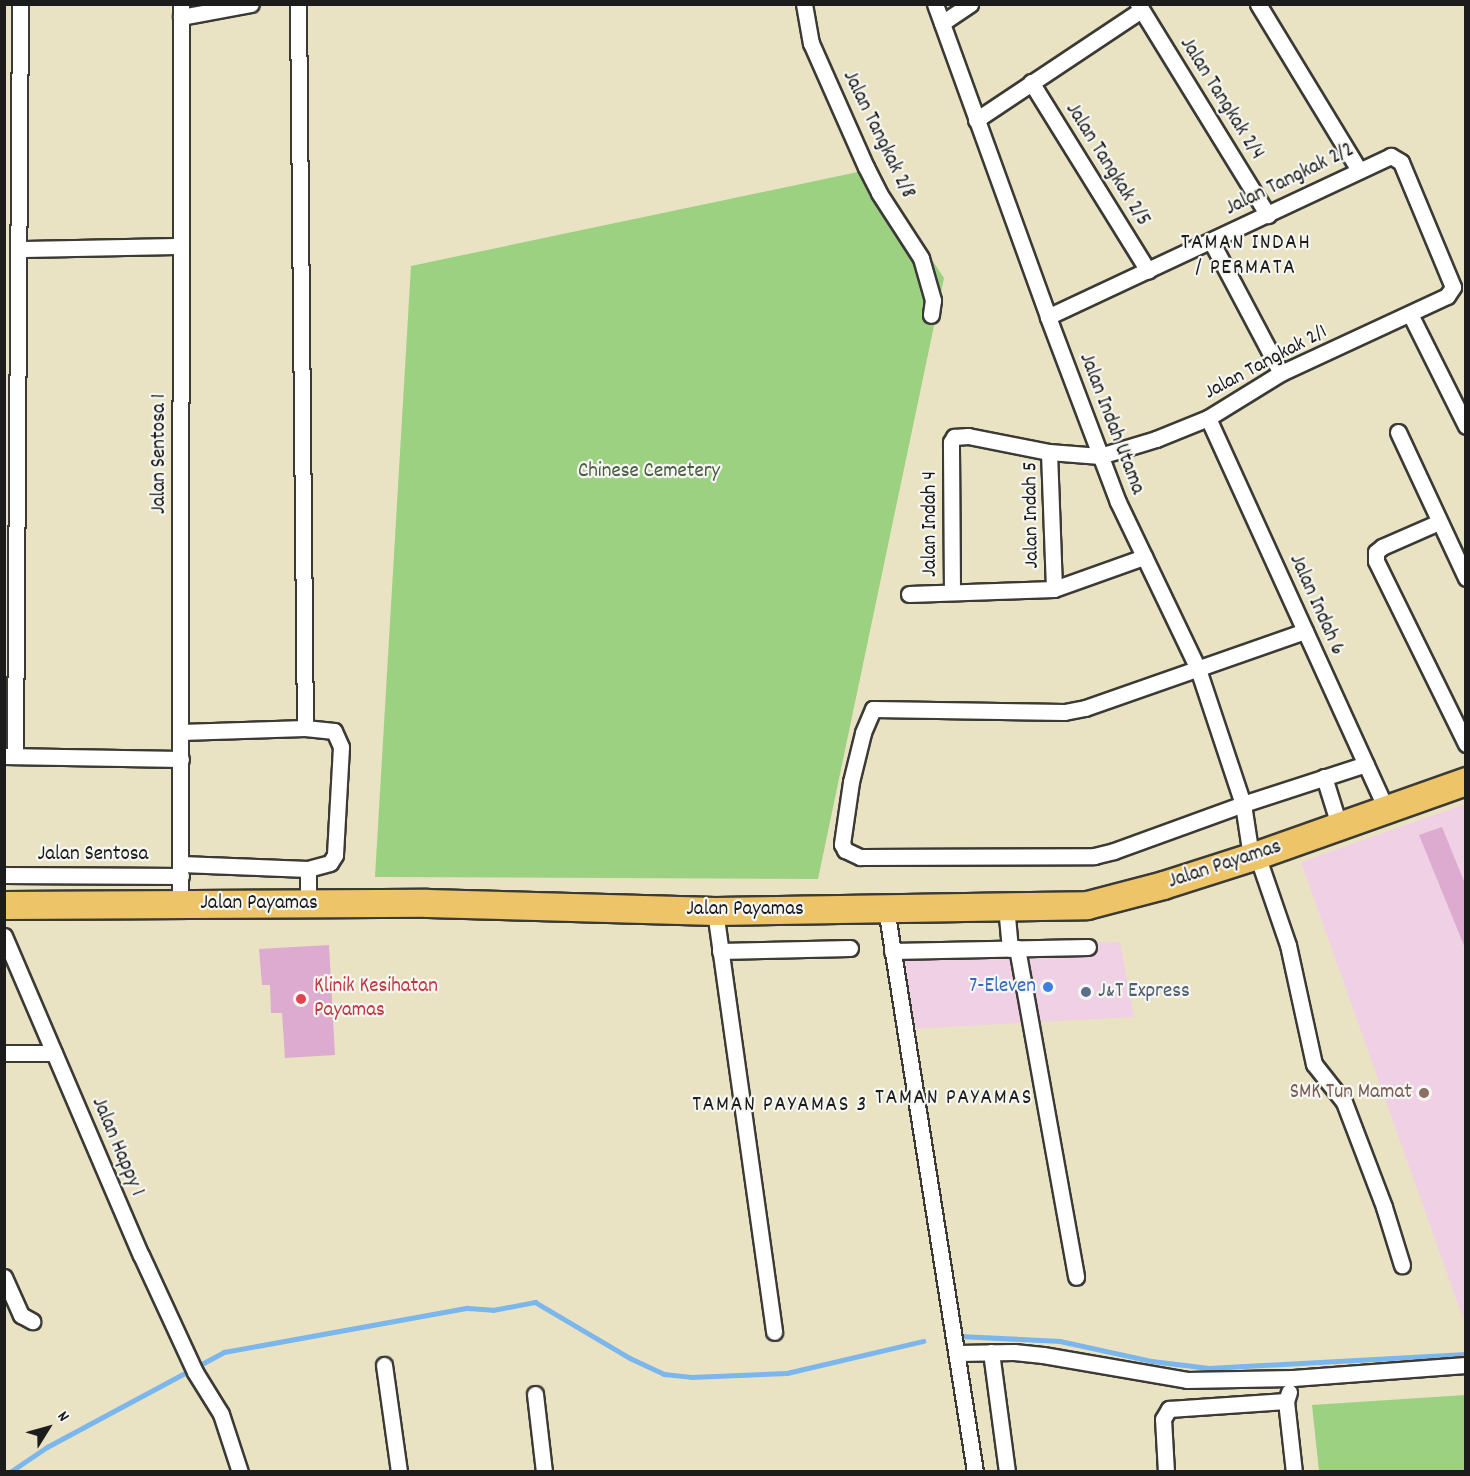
<!DOCTYPE html>
<html>
<head>
<meta charset="utf-8">
<style>
  body { margin:0 }
  #map { position:relative; width:1470px; height:1476px; overflow:hidden; background:#e9e3c4; font-family:Dekko,sans-serif }
  div>[style] { position:absolute }
  .built>* { inset:0; background:#f0d0e5 }
  .green>* { inset:0; background:#9cd182 }
  .stream>* { height:4.5px; margin:-2.25px; padding:0 2.25px; transform-origin:2.25px; border-radius:2.25px; background:#7bb6ed }
  .building>* { inset:0; background:#ddabcf }
  .roads { filter:drop-shadow(2px 0 #3b3a35) drop-shadow(-2px 0 #3b3a35) drop-shadow(0 2px #3b3a35) drop-shadow(0 -2px #3b3a35) }
  .street>* { height:15px; margin:-7.5px; padding:0 7.5px; transform-origin:7.5px; border-radius:7.5px; background:#fff }
  .highway>* { height:27px; margin:-13.5px; padding:0 13.5px; transform-origin:13.5px; border-radius:13.5px; background:#eec469 }
  .dots>* { width:16px; height:16px; translate:-50% -50%; box-sizing:border-box; border:3px solid #f6f6f2; border-radius:50% }
  span { translate:-50% -50%; white-space:nowrap; text-align:center; line-height:1.15; -webkit-text-stroke:4.5px #f6f6f2; paint-order:stroke }
  .street-label { font-size:21px; color:#1c1c1c }
  .park-label { font-size:21px; color:#495b40 }
  .health-label { font-size:21px; color:#be3a42 }
  .left { translate:0 -50%; text-align:left }
  .shop-label { font-size:21px; color:#366cbe }
  .right { translate:-100% -50%; text-align:right }
  .service-label { font-size:21px; color:#4e5e75 }
  .education-label { font-size:21px; color:#785e54 }
  .neighbourhood-label { font-size:22px; color:#1c1c1c; letter-spacing:1.5px }
  .frame { position:absolute; inset:0; border:6px solid #1c1c1c; pointer-events:none }
  .north { position:absolute; left:18px; top:1398px; width:60px; height:60px; -webkit-text-stroke:4px #f6f6f2; paint-order:stroke; rotate:53deg; font-size:16px; font-weight:700; line-height:24px; text-align:center; color:#1c1c1c }
  .north::after { content:''; display:block; margin:auto; width:21px; height:27px; background:#1c1c1c; clip-path:polygon(50% 0,100% 100%,50% 72%,0 100%) }
</style>
</head>
<body>
<div id="map">
  <div class="built">
    <i style="clip-path:polygon(1465px 804px,1465px 1324px,1301px 862px)"></i>
    <i style="clip-path:polygon(1120px 942px,1134px 1017px,908px 1029px,897px 945px)"></i>
  </div>
  <div class="green">
    <i style="clip-path:polygon(872px 169px,944px 278px,818px 879px,375px 877px,411px 266px)"></i>
    <i style="clip-path:polygon(1465px 1395px,1465px 1471px,1319px 1471px,1312px 1405px)"></i>
  </div>
  <div class="stream">
    <i style="left:959px;top:1336px;width:101px;rotate:2.8deg"></i>
    <i style="left:1060px;top:1341px;width:94px;rotate:12.3deg"></i>
    <i style="left:1152px;top:1361px;width:57px;rotate:7deg"></i>
    <i style="left:1209px;top:1368px;width:257px;rotate:-3.1deg"></i>
    <i style="left:10px;top:1472px;width:45px;rotate:-34deg"></i>
    <i style="left:47px;top:1447px;width:201px;rotate:-28.2deg"></i>
    <i style="left:224px;top:1352px;width:247px;rotate:-10.3deg"></i>
    <i style="left:467px;top:1308px;width:26px;rotate:4deg"></i>
    <i style="left:493px;top:1310px;width:43px;rotate:-10.8deg"></i>
    <i style="left:535px;top:1302px;width:110px;rotate:30.5deg"></i>
    <i style="left:630px;top:1358px;width:38px;rotate:25deg"></i>
    <i style="left:664px;top:1374px;width:27px;rotate:6deg"></i>
    <i style="left:691px;top:1377px;width:96px;rotate:-2.4deg"></i>
    <i style="left:787px;top:1373px;width:140px;rotate:-13.2deg"></i>
  </div>
  <div class="building">
    <i style="clip-path:polygon(1442px 827px,1466px 886px,1465px 948px,1419px 835px)"></i>
    <i style="clip-path:polygon(329px 945px,335px 1055px,285px 1058px,282px 1013px,271px 1013px,270px 985px,262px 985px,259px 949px)"></i>
  </div>
  <div class="roads">
    <div class="street">
      <i style="left:298px;top:4px;width:724px;rotate:89.45deg"></i>
      <i style="left:804px;top:4px;width:40px;rotate:80deg"></i>
      <i style="left:811px;top:43px;width:136px;rotate:66.1deg"></i>
      <i style="left:866px;top:167px;width:29px;rotate:63deg"></i>
      <i style="left:879px;top:193px;width:77px;rotate:57.1deg"></i>
      <i style="left:921px;top:258px;width:44px;rotate:74.1deg"></i>
      <i style="left:933px;top:300px;width:15px;rotate:98deg"></i>
      <i style="left:935px;top:4px;width:333px;rotate:70.1deg"></i>
      <i style="left:1048px;top:317px;width:198px;rotate:69.3deg"></i>
      <i style="left:1118px;top:502px;width:185px;rotate:64.4deg"></i>
      <i style="left:1198px;top:669px;width:142px;rotate:71.6deg"></i>
      <i style="left:1243px;top:804px;width:53px;rotate:81.3deg"></i>
      <i style="left:1138px;top:4px;width:248px;rotate:58.4deg"></i>
      <i style="left:1258px;top:4px;width:194px;rotate:58.7deg"></i>
      <i style="left:181px;top:17px;width:71px;rotate:-10.5deg"></i>
      <i style="left:942px;top:23px;width:34px;rotate:-34deg"></i>
      <i style="left:1031px;top:82px;width:222px;rotate:58.2deg"></i>
      <i style="left:976px;top:120px;width:198px;rotate:-33.7deg"></i>
      <i style="left:1211px;top:241px;width:149px;rotate:62.1deg"></i>
      <i style="left:19px;top:249px;width:162px;rotate:-1.1deg"></i>
      <i style="left:1410px;top:314px;width:125px;rotate:63.4deg"></i>
      <i style="left:1208px;top:418px;width:430px;rotate:65.5deg"></i>
      <i style="left:1398px;top:432px;width:161px;rotate:65deg"></i>
      <i style="left:1049px;top:452px;width:137px;rotate:87.9deg"></i>
      <i style="left:1439px;top:522px;width:62px;rotate:156.3deg"></i>
      <i style="left:1382px;top:547px;width:8px;rotate:140deg"></i>
      <i style="left:1376px;top:552px;width:9px;rotate:90deg"></i>
      <i style="left:1376px;top:561px;width:204px;rotate:63.8deg"></i>
      <i style="left:952px;top:592px;width:150px;rotate:-90.4deg"></i>
      <i style="left:951px;top:442px;width:6px;rotate:-59deg"></i>
      <i style="left:954px;top:437px;width:14px;rotate:-4deg"></i>
      <i style="left:968px;top:436px;width:83px;rotate:11.2deg"></i>
      <i style="left:1049px;top:452px;width:51px;rotate:4.5deg"></i>
      <i style="left:1100px;top:456px;width:59px;rotate:-16.9deg"></i>
      <i style="left:1156px;top:439px;width:56px;rotate:-22deg"></i>
      <i style="left:1208px;top:418px;width:86px;rotate:-31.7deg"></i>
      <i style="left:1281px;top:373px;width:183px;rotate:-24.9deg"></i>
      <i style="left:1447px;top:296px;width:11px;rotate:-56deg"></i>
      <i style="left:1453px;top:287px;width:135px;rotate:-112.6deg"></i>
      <i style="left:1401px;top:162px;width:12px;rotate:-149deg"></i>
      <i style="left:1391px;top:156px;width:379px;rotate:154.9deg"></i>
      <i style="left:909px;top:594px;width:145px;rotate:-2deg"></i>
      <i style="left:1054px;top:589px;width:96px;rotate:-19.6deg"></i>
      <i style="left:1305px;top:631px;width:233px;rotate:160.7deg"></i>
      <i style="left:1085px;top:708px;width:21px;rotate:169deg"></i>
      <i style="left:1064px;top:712px;width:191px;rotate:-179.1deg"></i>
      <i style="left:873px;top:709px;width:26px;rotate:113deg"></i>
      <i style="left:863px;top:733px;width:50px;rotate:103.8deg"></i>
      <i style="left:851px;top:782px;width:63px;rotate:98.3deg"></i>
      <i style="left:842px;top:844px;width:7px;rotate:63deg"></i>
      <i style="left:845px;top:850px;width:17px;rotate:25deg"></i>
      <i style="left:860px;top:857px;width:234px;rotate:-0.2deg"></i>
      <i style="left:1094px;top:856px;width:21px;rotate:-14deg"></i>
      <i style="left:1114px;top:851px;width:137px;rotate:-20deg"></i>
      <i style="left:1243px;top:804px;width:129px;rotate:-18deg"></i>
      <i style="left:181px;top:732px;width:124px;rotate:-1.8deg"></i>
      <i style="left:305px;top:728px;width:29px;rotate:6deg"></i>
      <i style="left:334px;top:731px;width:17px;rotate:66deg"></i>
      <i style="left:341px;top:747px;width:108px;rotate:93.2deg"></i>
      <i style="left:335px;top:855px;width:9px;rotate:122deg"></i>
      <i style="left:330px;top:863px;width:23px;rotate:165deg"></i>
      <i style="left:4px;top:756px;width:177px;rotate:1deg"></i>
      <i style="left:15px;top:756px;width:752px;rotate:-89.62deg"></i>
      <i style="left:1324px;top:777px;width:50px;rotate:72.6deg"></i>
      <i style="left:1257px;top:855px;width:95px;rotate:71deg"></i>
      <i style="left:1288px;top:945px;width:122px;rotate:77.7deg"></i>
      <i style="left:1314px;top:1064px;width:48px;rotate:51.7deg"></i>
      <i style="left:1344px;top:1102px;width:112px;rotate:69.1deg"></i>
      <i style="left:1384px;top:1207px;width:61px;rotate:72.8deg"></i>
      <i style="left:181px;top:864px;width:127px;rotate:2.3deg"></i>
      <i style="left:308px;top:869px;width:34px;rotate:90deg"></i>
      <i style="left:4px;top:875px;width:177px;rotate:0.3deg"></i>
      <i style="left:180px;top:904px;width:900px;rotate:-89.94deg"></i>
      <i style="left:1006px;top:906px;width:43px;rotate:84.7deg"></i>
      <i style="left:886px;top:908px;width:571px;rotate:81.03deg"></i>
      <i style="left:715px;top:911px;width:425px;rotate:82deg"></i>
      <i style="left:4px;top:936px;width:347px;rotate:66.8deg"></i>
      <i style="left:141px;top:1255px;width:129px;rotate:65.2deg"></i>
      <i style="left:195px;top:1372px;width:49px;rotate:58.2deg"></i>
      <i style="left:221px;top:1414px;width:61px;rotate:71.9deg"></i>
      <i style="left:1017px;top:948px;width:334px;rotate:79.8deg"></i>
      <i style="left:720px;top:951px;width:130px;rotate:-1.3deg"></i>
      <i style="left:892px;top:951px;width:196px;rotate:-1.2deg"></i>
      <i style="left:4px;top:1053px;width:50px"></i>
      <i style="left:4px;top:1277px;width:42px;rotate:65.9deg"></i>
      <i style="left:21px;top:1315px;width:13px;rotate:29deg"></i>
      <i style="left:991px;top:1352px;width:121px;rotate:82.4deg"></i>
      <i style="left:957px;top:1353px;width:57px;rotate:-1deg"></i>
      <i style="left:1014px;top:1352px;width:29px;rotate:6deg"></i>
      <i style="left:1043px;top:1355px;width:146px;rotate:9.8deg"></i>
      <i style="left:1187px;top:1380px;width:106px;rotate:-1.1deg"></i>
      <i style="left:1293px;top:1378px;width:173px;rotate:-4.3deg"></i>
      <i style="left:384px;top:1365px;width:108px;rotate:82deg"></i>
      <i style="left:1289px;top:1392px;width:9px;rotate:108deg"></i>
      <i style="left:1286px;top:1401px;width:71px;rotate:83.6deg"></i>
      <i style="left:535px;top:1394px;width:79px;rotate:83.4deg"></i>
      <i style="left:1166px;top:1472px;width:53px;rotate:-93.2deg"></i>
      <i style="left:1163px;top:1419px;width:12px;rotate:-59deg"></i>
      <i style="left:1169px;top:1409px;width:117px;rotate:-3.9deg"></i>
    </div>
    <div class="highway">
      <i style="left:4px;top:905px;width:423px;rotate:-0.3deg"></i>
      <i style="left:427px;top:903px;width:288px;rotate:1.6deg"></i>
      <i style="left:715px;top:911px;width:372px;rotate:-0.9deg"></i>
      <i style="left:1087px;top:905px;width:79px;rotate:-14.7deg"></i>
      <i style="left:1163px;top:885px;width:99px;rotate:-17.7deg"></i>
      <i style="left:1257px;top:855px;width:222px;rotate:-19.5deg"></i>
    </div>
  </div>
  <div class="dots">
    <i style="left:1048px;top:987px;background:#3f7fe0"></i>
    <i style="left:1086px;top:992px;background:#5c6f8a"></i>
    <i style="left:301px;top:999px;background:#e0444e"></i>
    <i style="left:1424px;top:1093px;background:#8d6e63"></i>
  </div>
  <div class="street-label">
    <span style="left:1221px;top:99px;rotate:58deg">Jalan Tangkak 2/4</span>
    <span style="left:878px;top:135px;rotate:64deg">Jalan Tangkak 2/8</span>
    <span style="left:1107px;top:165px;rotate:58deg">Jalan Tangkak 2/5</span>
    <span style="left:1290px;top:180px;rotate:-26deg">Jalan Tangkak 2/2</span>
    <span style="left:1266px;top:363px;rotate:-28deg">Jalan Tangkak 2/1</span>
    <span style="left:1111px;top:424px;rotate:69deg">Jalan Indah Utama</span>
    <span style="left:160px;top:454px;rotate:-90deg">Jalan Sentosa 1</span>
    <span style="left:1032px;top:515px;rotate:-91deg">Jalan Indah 5</span>
    <span style="left:931px;top:524px;rotate:-90deg">Jalan Indah 4</span>
    <span style="left:1316px;top:605px;rotate:66deg">Jalan Indah 6</span>
    <span style="left:93px;top:855px">Jalan Sentosa</span>
    <span style="left:1225px;top:865px;rotate:-18deg">Jalan Payamas</span>
    <span style="left:259px;top:904px">Jalan Payamas</span>
    <span style="left:745px;top:910px">Jalan Payamas</span>
    <span style="left:117px;top:1147px;rotate:67deg">Jalan Happy 1</span>
  </div>
  <div class="park-label">
    <span style="left:649px;top:472px">Chinese Cemetery</span>
  </div>
  <div class="health-label">
    <span class="left" style="left:314px;top:999px">Klinik Kesihatan<br>Payamas</span>
  </div>
  <div class="shop-label">
    <span class="right" style="left:1036px;top:987px">7-Eleven</span>
  </div>
  <div class="service-label">
    <span class="left" style="left:1098px;top:992px">J&amp;T Express</span>
  </div>
  <div class="education-label">
    <span class="right" style="left:1412px;top:1093px">SMK Tun Mamat</span>
  </div>
  <div class="neighbourhood-label">
    <span style="left:1246px;top:256px">TAMAN INDAH<br>/ PERMATA</span>
    <span style="left:954px;top:1099px">TAMAN PAYAMAS</span>
    <span style="left:780px;top:1106px">TAMAN PAYAMAS 3</span>
  </div>
  <div class="frame"></div>
  <div class="north">N</div>
</div>
</body>
</html>
